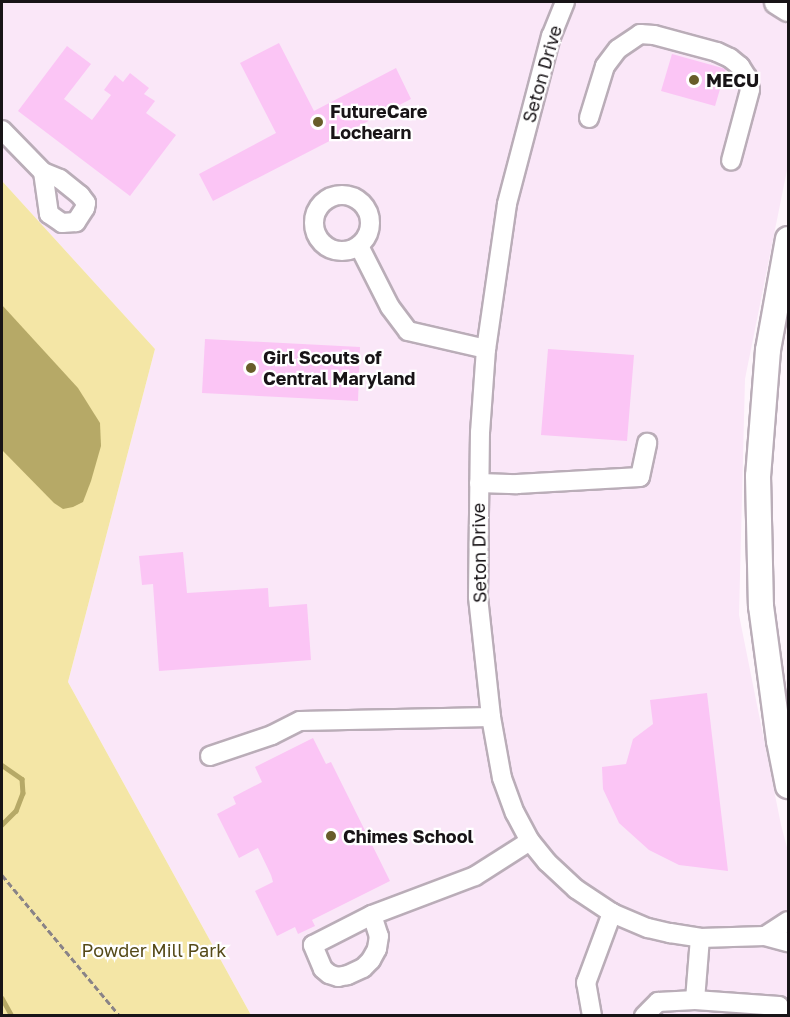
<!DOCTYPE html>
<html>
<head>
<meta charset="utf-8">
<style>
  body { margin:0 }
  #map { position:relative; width:790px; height:1017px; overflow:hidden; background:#fef6fc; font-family:"Golos Text",sans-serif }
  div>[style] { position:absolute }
  .built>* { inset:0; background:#fae7f8 }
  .green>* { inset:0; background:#f4e6a6 }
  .water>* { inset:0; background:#b6a967 }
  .stream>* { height:4.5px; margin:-2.25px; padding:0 2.25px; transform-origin:2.25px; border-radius:2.25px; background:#b6a967 }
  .building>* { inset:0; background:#fbc5f5 }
  .path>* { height:3px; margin-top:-1.5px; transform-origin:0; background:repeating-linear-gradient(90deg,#898387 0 6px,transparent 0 9px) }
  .roads { filter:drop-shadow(2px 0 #baadb8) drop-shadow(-2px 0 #baadb8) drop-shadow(0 2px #baadb8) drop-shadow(0 -2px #baadb8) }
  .minor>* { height:18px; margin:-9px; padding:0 9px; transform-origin:9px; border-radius:9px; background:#fff }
  .minor>.ring { margin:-9px; padding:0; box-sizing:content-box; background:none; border:18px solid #fff; border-radius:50% }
  .major>* { height:24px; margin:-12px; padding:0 12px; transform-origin:12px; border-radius:12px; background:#fff }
  .dots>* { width:16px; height:16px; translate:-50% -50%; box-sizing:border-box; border:3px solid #fff; border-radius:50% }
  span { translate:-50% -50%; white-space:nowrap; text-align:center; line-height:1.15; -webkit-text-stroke:4.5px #fff; paint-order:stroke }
  .street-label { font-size:18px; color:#181417 }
  .poi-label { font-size:18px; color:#181417; font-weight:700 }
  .left { translate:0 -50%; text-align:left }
  .park-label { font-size:18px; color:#554a18 }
  .frame { position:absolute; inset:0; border:3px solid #181417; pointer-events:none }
</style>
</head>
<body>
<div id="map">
  <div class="built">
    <i style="clip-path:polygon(2px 2px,788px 2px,788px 165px,745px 379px,739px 615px,781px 825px,788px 851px,788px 1015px,251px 1015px,68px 682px,155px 349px,2px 181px)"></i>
  </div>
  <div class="green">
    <i style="clip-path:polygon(2px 181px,155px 349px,68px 682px,251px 1015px,2px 1015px)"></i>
  </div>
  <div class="water">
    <i style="clip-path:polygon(2px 305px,78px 388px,100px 423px,101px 446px,91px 481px,83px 502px,73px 507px,63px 509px,54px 503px,2px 450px)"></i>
  </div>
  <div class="stream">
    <i style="left:2px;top:765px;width:24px;rotate:35deg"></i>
    <i style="left:22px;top:779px;width:14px;rotate:86deg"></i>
    <i style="left:23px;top:793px;width:19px;rotate:111deg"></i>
    <i style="left:16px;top:811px;width:20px;rotate:135deg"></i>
    <i style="left:2px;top:998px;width:21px;rotate:61deg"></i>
  </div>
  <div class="building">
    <i style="clip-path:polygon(279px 43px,314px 111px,396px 68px,411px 99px,213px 201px,199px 174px,276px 133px,240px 63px)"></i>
    <i style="clip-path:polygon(67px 46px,91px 64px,64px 99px,92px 120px,111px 95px,104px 90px,115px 75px,123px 82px,130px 73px,149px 88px,144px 94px,155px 101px,146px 113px,176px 135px,130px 196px,18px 111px)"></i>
    <i style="clip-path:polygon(672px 54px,726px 69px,715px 106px,661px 91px)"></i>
    <i style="clip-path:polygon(205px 339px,360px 347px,358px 401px,202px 393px)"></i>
    <i style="clip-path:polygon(548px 349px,634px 355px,627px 441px,541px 435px)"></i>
    <i style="clip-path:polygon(183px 552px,187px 593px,268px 588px,269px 607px,307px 604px,311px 660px,159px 671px,153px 584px,142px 585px,139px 556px)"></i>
    <i style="clip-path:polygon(707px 693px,728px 871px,679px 865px,649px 850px,619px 823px,603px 789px,602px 767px,626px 764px,633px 739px,653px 724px,650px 700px)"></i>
    <i style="clip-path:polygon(313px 738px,326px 764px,331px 762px,390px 881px,312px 920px,315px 926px,298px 934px,295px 927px,277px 936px,255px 891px,273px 882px,271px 875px,258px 848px,239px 858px,217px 814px,236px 804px,233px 797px,262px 782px,255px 767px)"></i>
  </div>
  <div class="path">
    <i style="left:2px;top:875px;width:184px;rotate:50.1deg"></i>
  </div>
  <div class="roads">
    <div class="minor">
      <i style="left:565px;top:2px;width:37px;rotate:112deg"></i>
      <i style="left:551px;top:36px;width:174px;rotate:104.7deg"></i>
      <i style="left:507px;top:204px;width:147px;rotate:98.2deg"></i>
      <i style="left:486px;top:349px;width:83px;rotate:94.1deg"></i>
      <i style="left:480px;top:432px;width:165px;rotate:90.7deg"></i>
      <i style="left:478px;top:597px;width:121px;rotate:83.8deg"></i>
      <i style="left:491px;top:717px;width:62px;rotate:79.8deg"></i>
      <i style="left:502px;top:778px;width:37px;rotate:70deg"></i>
      <i style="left:515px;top:813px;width:32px;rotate:62deg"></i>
      <i style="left:530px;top:841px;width:27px;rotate:51deg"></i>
      <i style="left:547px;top:862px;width:40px;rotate:43deg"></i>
      <i style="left:576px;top:889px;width:43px;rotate:33.7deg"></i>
      <i style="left:612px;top:913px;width:39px;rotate:23deg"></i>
      <i style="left:648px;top:928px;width:23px;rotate:13deg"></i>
      <i style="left:670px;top:933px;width:30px;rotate:9deg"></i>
      <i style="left:700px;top:938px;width:65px;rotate:-1.8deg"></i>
      <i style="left:765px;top:936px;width:24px;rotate:15deg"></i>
      <i style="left:589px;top:118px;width:54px;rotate:-72.9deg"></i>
      <i style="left:605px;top:66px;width:21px;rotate:-53deg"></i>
      <i style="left:618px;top:49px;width:27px;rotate:-34deg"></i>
      <i style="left:640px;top:34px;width:14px;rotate:4deg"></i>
      <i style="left:654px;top:35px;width:65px;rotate:15.1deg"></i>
      <i style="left:717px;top:52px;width:14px;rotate:25deg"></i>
      <i style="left:730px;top:58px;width:13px;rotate:39deg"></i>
      <i style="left:740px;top:66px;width:13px;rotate:58deg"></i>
      <i style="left:747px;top:77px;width:13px;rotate:77deg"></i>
      <i style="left:750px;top:90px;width:73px;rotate:105deg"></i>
      <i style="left:2px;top:130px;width:59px;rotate:45.7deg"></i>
      <i style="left:43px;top:172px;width:18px;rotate:22deg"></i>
      <i style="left:60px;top:179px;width:26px;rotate:39deg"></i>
      <i style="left:80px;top:195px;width:10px;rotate:53deg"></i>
      <i style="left:86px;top:203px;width:5px;rotate:101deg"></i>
      <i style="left:85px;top:208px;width:17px;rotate:123deg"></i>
      <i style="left:76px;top:222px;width:14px;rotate:176deg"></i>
      <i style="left:62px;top:223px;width:16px;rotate:-145deg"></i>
      <i style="left:49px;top:214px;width:42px;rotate:-98.1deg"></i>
      <i class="ring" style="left:314px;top:195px;width:38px;height:38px"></i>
      <i style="left:359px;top:246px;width:68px;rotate:63.1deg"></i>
      <i style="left:390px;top:307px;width:30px;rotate:53deg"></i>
      <i style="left:408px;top:331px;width:80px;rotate:13deg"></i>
      <i style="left:479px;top:483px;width:38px;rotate:2deg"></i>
      <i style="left:517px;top:484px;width:123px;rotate:-3.3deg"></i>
      <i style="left:640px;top:477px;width:35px;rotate:-78deg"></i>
      <i style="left:210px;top:756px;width:65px;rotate:-18.7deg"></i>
      <i style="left:272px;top:735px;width:31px;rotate:-27deg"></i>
      <i style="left:300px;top:721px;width:191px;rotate:-1.2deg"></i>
      <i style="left:372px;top:915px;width:22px;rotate:72deg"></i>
      <i style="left:379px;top:936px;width:13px;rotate:99deg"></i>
      <i style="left:377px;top:949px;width:13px;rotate:119deg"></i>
      <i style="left:371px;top:960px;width:11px;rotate:135deg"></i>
      <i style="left:363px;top:968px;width:17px;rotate:155deg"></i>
      <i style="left:348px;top:975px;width:10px;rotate:169deg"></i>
      <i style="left:338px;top:977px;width:9px;rotate:-162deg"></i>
      <i style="left:329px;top:974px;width:8px;rotate:-140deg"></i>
      <i style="left:323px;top:969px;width:26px;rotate:-113deg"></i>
      <i style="left:313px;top:945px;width:66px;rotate:-27deg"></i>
      <i style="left:372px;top:915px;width:110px;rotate:-20.7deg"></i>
      <i style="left:475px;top:876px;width:65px;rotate:-32.5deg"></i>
      <i style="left:765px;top:936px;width:27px;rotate:-33deg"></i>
      <i style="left:695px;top:1000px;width:84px;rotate:4.1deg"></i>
      <i style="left:779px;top:1006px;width:11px;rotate:68deg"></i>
      <i style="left:592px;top:1016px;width:34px;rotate:-100deg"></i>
      <i style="left:586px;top:983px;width:75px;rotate:-69.6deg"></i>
      <i style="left:644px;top:1016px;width:20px;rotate:-45deg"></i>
      <i style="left:658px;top:1002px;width:37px;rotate:-3deg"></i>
      <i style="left:695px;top:1000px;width:62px;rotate:-85.4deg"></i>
    </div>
    <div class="major">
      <i style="left:777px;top:2px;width:13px;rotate:32deg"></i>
      <i style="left:788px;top:239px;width:113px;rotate:100.2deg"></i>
      <i style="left:768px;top:350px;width:126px;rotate:94.5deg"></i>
      <i style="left:758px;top:476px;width:130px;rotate:88.7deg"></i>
      <i style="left:761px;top:606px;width:136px;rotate:82.4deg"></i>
      <i style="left:779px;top:741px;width:46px;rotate:78.7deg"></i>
    </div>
  </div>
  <div class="dots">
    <i style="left:694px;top:80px;background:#685d2a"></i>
    <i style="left:318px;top:122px;background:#685d2a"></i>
    <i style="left:251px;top:368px;background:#685d2a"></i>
    <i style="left:331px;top:836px;background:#685d2a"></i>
  </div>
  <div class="street-label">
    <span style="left:542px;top:74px;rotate:-74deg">Seton Drive</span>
    <span style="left:479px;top:553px;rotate:-91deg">Seton Drive</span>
  </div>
  <div class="poi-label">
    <span class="left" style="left:706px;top:80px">MECU</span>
    <span class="left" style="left:330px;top:122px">FutureCare<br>Lochearn</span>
    <span class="left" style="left:263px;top:368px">Girl Scouts of<br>Central Maryland</span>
    <span class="left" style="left:343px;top:836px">Chimes School</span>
  </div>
  <div class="park-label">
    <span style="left:154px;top:950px">Powder Mill Park</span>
  </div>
  <div class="frame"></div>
</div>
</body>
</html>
